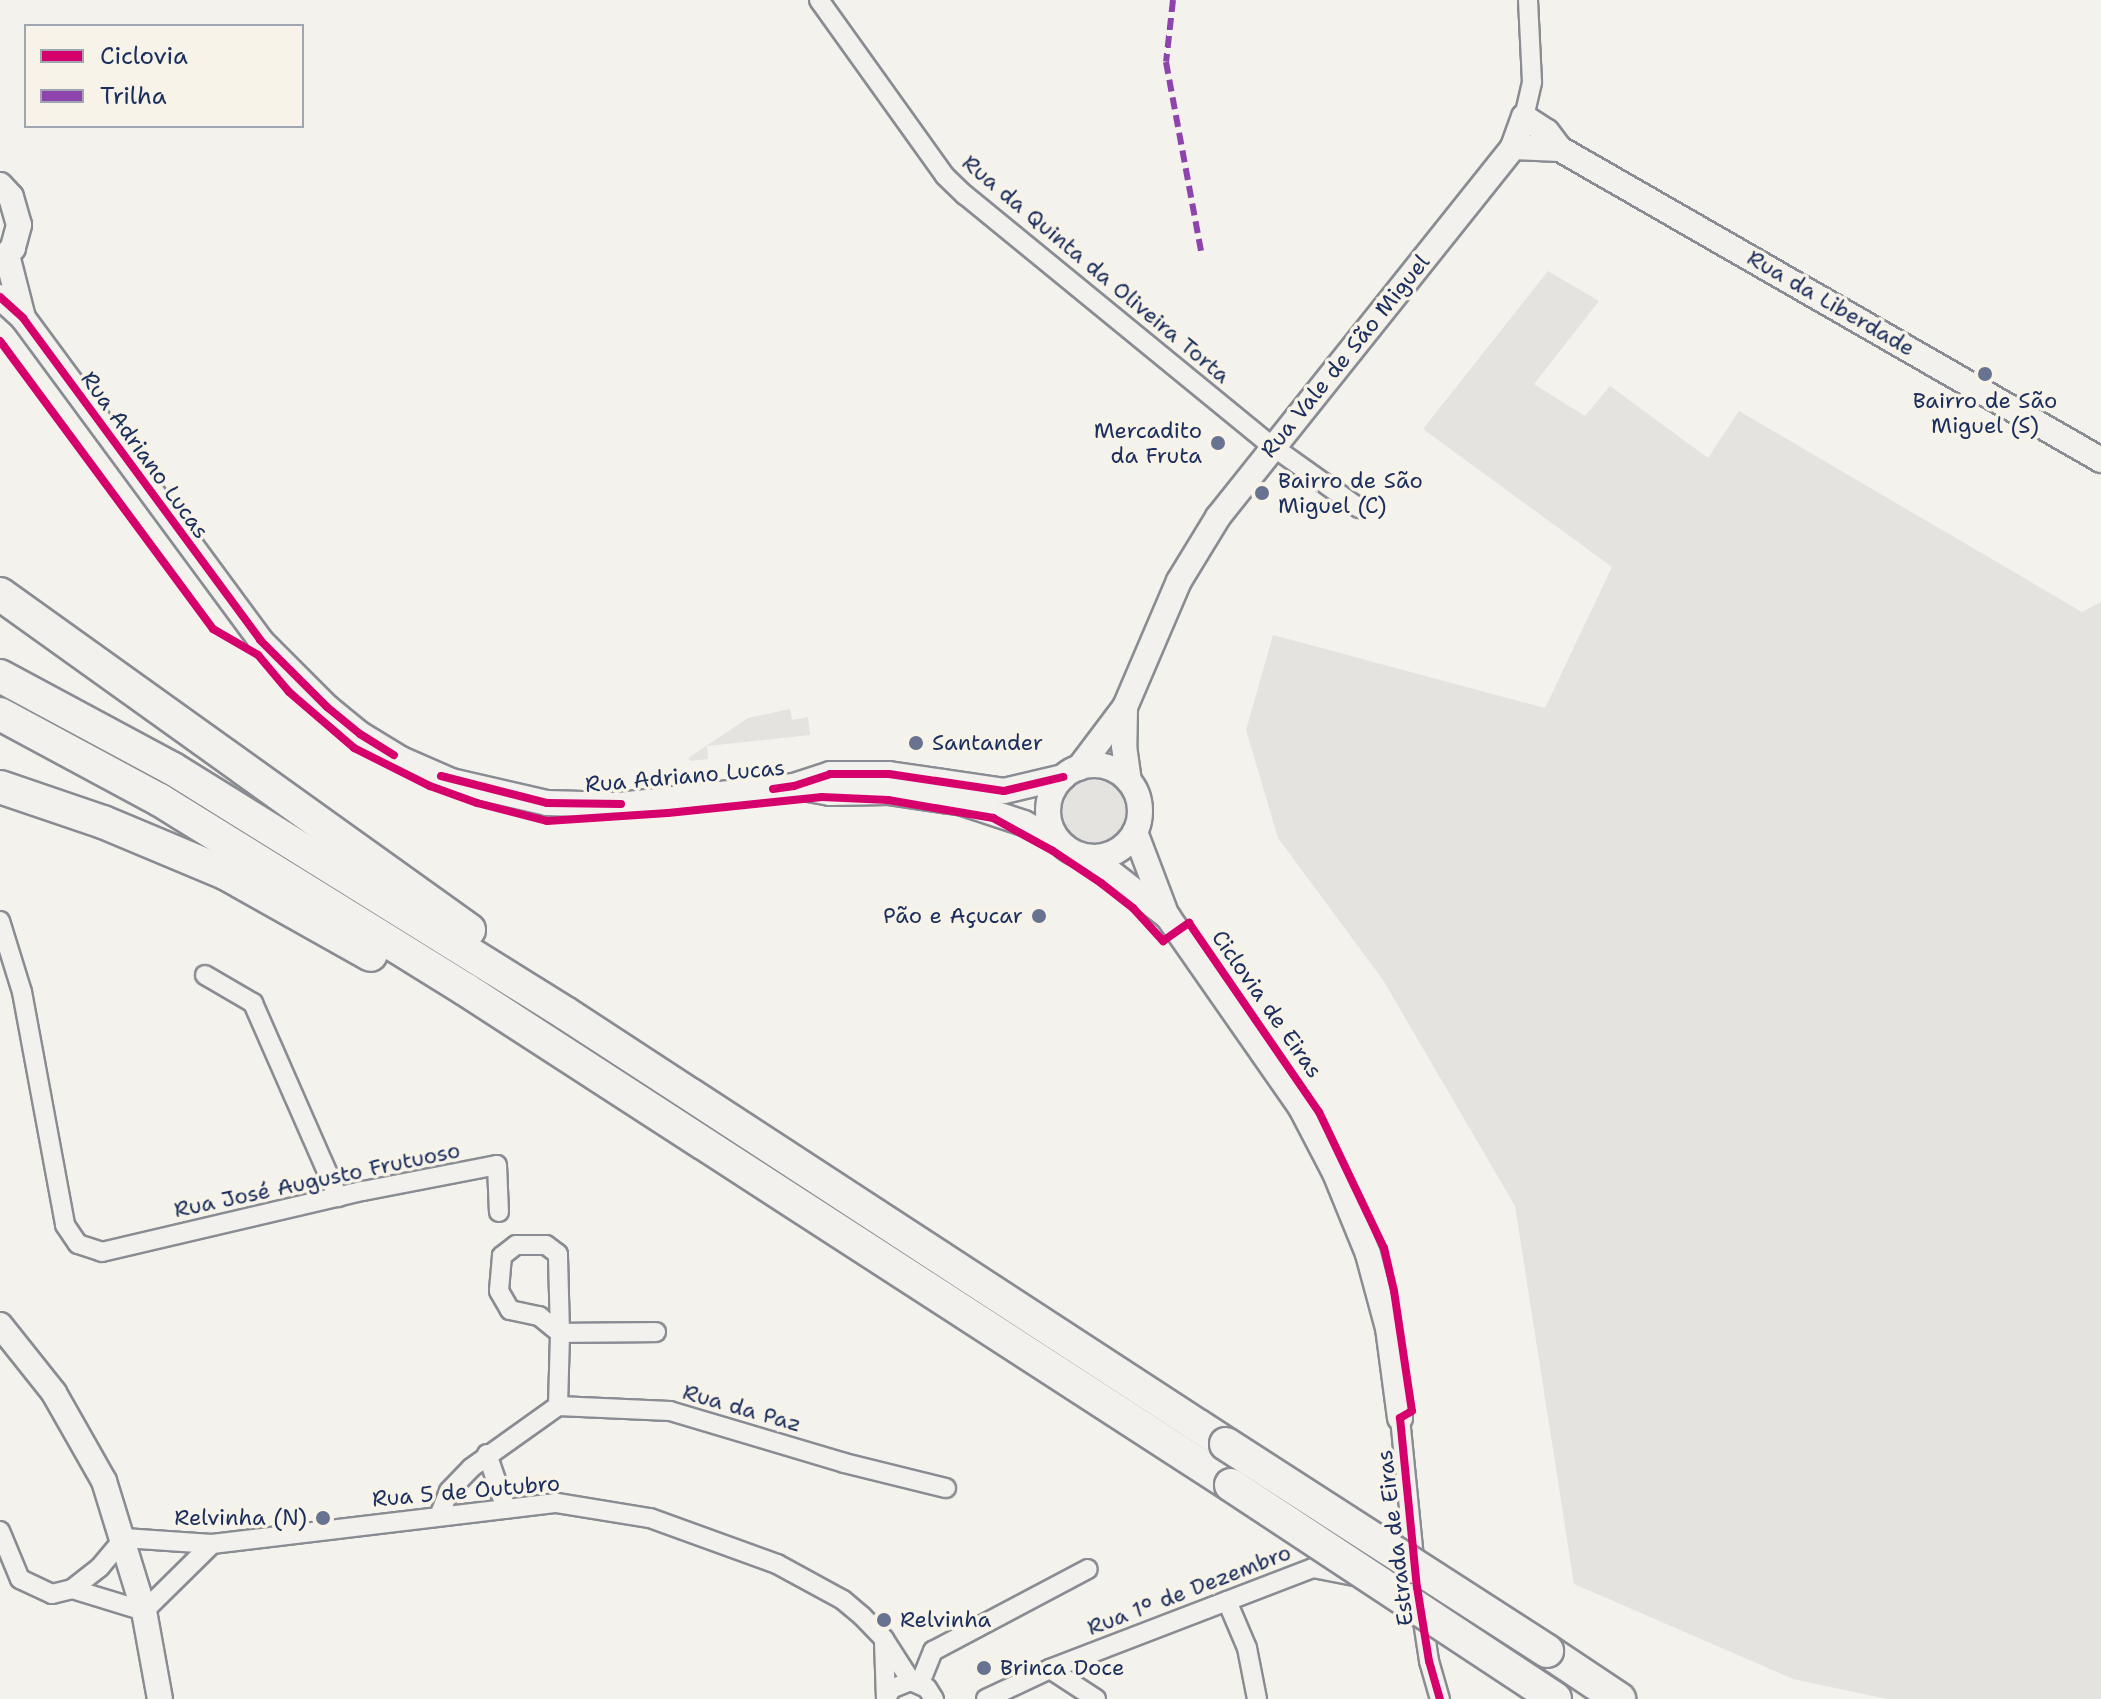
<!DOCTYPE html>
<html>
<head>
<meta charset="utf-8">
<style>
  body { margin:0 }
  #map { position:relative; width:2101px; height:1699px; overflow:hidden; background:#f4f2ec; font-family:"Shantell Sans",sans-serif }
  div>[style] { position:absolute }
  .green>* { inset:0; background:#e4e3df }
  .round { border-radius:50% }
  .roads { filter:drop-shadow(2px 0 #898c92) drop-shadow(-2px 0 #898c92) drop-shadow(0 2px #898c92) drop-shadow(0 -2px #898c92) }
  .street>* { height:18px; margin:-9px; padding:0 9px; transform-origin:9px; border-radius:9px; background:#f2f1ed }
  .secondary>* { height:24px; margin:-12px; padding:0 12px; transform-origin:12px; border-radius:12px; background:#f2f1ed }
  .secondary>.ring { margin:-12px; padding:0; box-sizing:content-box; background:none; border:24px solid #f2f1ed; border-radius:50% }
  .highway>* { height:32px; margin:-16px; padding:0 16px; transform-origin:16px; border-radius:16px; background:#f2f1ed }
  .bridges { filter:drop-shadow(2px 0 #898c92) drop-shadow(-2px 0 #898c92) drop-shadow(0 2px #898c92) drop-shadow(0 -2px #898c92) }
  .highway-bridge>* { height:32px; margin:-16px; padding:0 16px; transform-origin:16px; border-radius:16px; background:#f2f1ed }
  .quiet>* { height:6px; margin-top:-3px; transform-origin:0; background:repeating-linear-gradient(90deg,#8e44ad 0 12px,transparent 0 18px) }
  .cycleway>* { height:8px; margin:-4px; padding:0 4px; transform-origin:4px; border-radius:4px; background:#d6006c }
  .dots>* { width:22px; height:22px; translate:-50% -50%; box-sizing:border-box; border:4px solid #f7f3e8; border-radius:50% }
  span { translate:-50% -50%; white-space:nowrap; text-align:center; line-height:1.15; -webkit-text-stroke:7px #f7f3e8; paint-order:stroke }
  .street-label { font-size:22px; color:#1b2f5e }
  .poi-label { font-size:22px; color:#1b2f5e }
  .right { translate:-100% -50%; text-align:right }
  .left { translate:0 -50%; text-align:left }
  .legend { position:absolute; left:24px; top:24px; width:280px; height:104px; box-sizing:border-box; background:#f7f3e8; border:2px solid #9fa5b1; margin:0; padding:10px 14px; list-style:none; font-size:24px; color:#1b2f5e }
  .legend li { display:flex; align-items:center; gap:16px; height:40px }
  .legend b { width:40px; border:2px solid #9fa5b1 }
</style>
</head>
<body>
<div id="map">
  <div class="green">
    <i style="clip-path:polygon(1548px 271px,1599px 301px,1534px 384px,1585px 416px,1610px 386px,1708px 458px,1739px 411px,2082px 612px,2101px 602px,2101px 1699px,1887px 1699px,1793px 1679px,1574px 1584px,1515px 1206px,1383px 980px,1278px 838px,1246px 730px,1273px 635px,1545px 708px,1612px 567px,1423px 429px)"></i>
    <i style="clip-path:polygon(790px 709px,792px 720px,808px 717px,810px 735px,707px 746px,708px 759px,691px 761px,688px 758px,748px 718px)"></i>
    <i class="round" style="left:1058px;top:775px;width:70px;height:70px"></i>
  </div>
  <div class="roads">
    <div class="street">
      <i style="left:819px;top:0;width:216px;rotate:54.4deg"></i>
      <i style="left:945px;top:176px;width:28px;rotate:44deg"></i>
      <i style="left:965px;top:195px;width:397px;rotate:39.3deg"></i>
      <i style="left:1272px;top:446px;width:107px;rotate:35.5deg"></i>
      <i style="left:1524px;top:117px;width:36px;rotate:-77deg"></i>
      <i style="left:1532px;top:82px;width:82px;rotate:-92.8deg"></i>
      <i style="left:0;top:921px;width:74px;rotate:72.8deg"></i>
      <i style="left:22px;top:992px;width:237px;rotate:79.5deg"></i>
      <i style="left:65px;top:1225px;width:23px;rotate:56deg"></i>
      <i style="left:78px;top:1244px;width:25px;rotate:18deg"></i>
      <i style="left:102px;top:1252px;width:268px;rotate:-13.2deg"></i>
      <i style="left:363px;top:1191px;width:136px;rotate:-11deg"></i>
      <i style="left:497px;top:1165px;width:47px;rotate:87.6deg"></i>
      <i style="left:205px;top:975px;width:56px;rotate:30.3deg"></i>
      <i style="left:253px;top:1003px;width:212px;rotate:66.3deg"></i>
      <i style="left:558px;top:1406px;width:73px;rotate:-88.4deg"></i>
      <i style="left:560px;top:1333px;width:79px;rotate:-91.5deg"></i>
      <i style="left:558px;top:1254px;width:15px;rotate:-143deg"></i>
      <i style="left:546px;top:1245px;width:30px;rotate:180deg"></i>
      <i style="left:516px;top:1245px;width:18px;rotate:142deg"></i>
      <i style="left:502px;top:1256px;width:35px;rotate:95deg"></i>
      <i style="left:499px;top:1291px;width:22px;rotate:60deg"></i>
      <i style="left:510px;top:1310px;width:30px;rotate:12deg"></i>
      <i style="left:539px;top:1316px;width:27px;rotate:39deg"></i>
      <i style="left:560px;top:1333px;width:96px;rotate:-0.6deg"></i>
      <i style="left:1400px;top:1418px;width:150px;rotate:84.3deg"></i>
      <i style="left:487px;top:1454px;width:58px;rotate:70.9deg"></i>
      <i style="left:439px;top:1516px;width:27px;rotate:-68deg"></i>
      <i style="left:449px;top:1491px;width:32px;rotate:-46deg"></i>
      <i style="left:471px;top:1468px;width:107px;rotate:-35.5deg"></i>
      <i style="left:558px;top:1406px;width:112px;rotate:2.6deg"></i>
      <i style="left:670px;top:1411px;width:182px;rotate:16.6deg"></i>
      <i style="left:844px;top:1463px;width:105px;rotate:13.8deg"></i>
      <i style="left:0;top:1531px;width:52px;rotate:67.4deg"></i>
      <i style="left:20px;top:1579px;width:35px;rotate:25deg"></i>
      <i style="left:52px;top:1594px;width:21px;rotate:-14deg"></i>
      <i style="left:72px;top:1589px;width:36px;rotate:-38deg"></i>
      <i style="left:100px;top:1567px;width:38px;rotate:-50deg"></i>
      <i style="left:124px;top:1538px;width:88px;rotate:3.9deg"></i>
      <i style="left:212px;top:1544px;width:347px;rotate:-6.8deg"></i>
      <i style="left:557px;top:1503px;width:94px;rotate:9.2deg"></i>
      <i style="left:650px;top:1518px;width:135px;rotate:19.9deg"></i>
      <i style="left:777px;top:1564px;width:75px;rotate:28.6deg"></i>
      <i style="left:843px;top:1600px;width:25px;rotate:40deg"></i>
      <i style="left:862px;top:1616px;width:32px;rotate:46deg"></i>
      <i style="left:884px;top:1639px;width:50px;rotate:57.3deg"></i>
      <i style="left:72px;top:1589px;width:75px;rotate:17deg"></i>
      <i style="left:144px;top:1611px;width:95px;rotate:-44.6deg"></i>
      <i style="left:1227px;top:1601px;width:51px;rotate:66.9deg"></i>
      <i style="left:1247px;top:1648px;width:52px;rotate:78.9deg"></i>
      <i style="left:1421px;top:1608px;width:54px;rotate:81.4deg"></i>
      <i style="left:1429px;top:1661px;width:40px;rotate:74deg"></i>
      <i style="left:884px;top:1642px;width:56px;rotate:88deg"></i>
      <i style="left:1050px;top:1669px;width:55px;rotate:33.1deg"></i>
      <i style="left:920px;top:1683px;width:35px;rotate:-68deg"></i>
      <i style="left:933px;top:1651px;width:175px;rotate:-27.9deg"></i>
      <i style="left:886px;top:1699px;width:11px;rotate:-63deg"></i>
      <i style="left:891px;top:1689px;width:22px;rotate:-22deg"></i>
      <i style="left:911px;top:1681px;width:17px;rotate:24deg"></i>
      <i style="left:927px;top:1688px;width:13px;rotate:58deg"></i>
      <i style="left:986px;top:1699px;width:71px;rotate:-25.1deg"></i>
      <i style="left:1050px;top:1669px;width:282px;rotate:-21deg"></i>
      <i style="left:1313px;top:1568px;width:43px;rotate:10.8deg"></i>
    </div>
    <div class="secondary">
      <i style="left:1513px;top:147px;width:47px;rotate:2.4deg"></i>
      <i style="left:0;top:185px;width:16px;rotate:47deg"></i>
      <i style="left:11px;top:197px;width:29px;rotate:74deg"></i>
      <i style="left:19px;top:225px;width:24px;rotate:105deg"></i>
      <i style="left:13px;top:248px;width:18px;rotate:135deg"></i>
      <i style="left:7px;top:255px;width:65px;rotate:75.7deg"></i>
      <i style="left:0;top:297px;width:31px;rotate:42deg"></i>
      <i style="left:23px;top:318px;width:400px;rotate:53.6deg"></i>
      <i style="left:260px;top:640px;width:95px;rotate:45deg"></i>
      <i style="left:327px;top:707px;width:43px;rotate:39.3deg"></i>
      <i style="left:360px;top:734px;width:48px;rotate:31.4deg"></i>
      <i style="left:401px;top:759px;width:55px;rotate:23.7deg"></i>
      <i style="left:451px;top:781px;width:98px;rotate:12.9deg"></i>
      <i style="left:547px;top:803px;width:72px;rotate:1.6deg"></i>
      <i style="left:619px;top:805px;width:176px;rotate:-6.2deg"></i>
      <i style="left:794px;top:786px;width:38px;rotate:-18deg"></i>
      <i style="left:830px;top:774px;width:59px"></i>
      <i style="left:889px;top:774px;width:116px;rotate:8.4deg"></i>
      <i style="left:1004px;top:791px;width:61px;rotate:-13.3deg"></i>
      <i style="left:1125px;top:707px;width:39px;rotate:91deg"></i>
      <i style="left:1124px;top:746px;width:35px;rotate:82deg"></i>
      <i class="ring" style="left:1048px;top:765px;width:68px;height:68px"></i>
      <i style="left:1079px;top:768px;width:76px;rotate:-53deg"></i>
      <i style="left:1125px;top:707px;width:137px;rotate:-66.8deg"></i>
      <i style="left:1179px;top:581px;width:75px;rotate:-58.6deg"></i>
      <i style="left:1218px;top:517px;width:473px;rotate:-51.4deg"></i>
      <i style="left:1513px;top:147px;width:32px;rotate:-70deg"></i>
      <i style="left:1524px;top:117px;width:27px;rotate:33deg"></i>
      <i style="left:1547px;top:132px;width:21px;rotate:53deg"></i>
      <i style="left:1560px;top:149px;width:624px;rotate:29.89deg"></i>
      <i style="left:797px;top:787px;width:34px;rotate:10deg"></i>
      <i style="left:830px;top:793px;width:58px;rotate:-1deg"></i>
      <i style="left:888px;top:792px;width:76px;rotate:8.3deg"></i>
      <i style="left:963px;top:803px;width:64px;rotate:18.2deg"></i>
      <i style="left:1024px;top:823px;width:40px;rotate:28deg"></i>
      <i style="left:1135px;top:832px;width:85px;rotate:69.2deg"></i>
      <i style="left:1091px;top:857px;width:98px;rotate:37.9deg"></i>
      <i style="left:1168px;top:917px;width:231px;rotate:55.1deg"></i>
      <i style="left:1300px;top:1106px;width:76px;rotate:62.4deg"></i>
      <i style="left:1335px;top:1173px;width:87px;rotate:67.8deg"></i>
      <i style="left:1368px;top:1254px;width:77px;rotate:74.9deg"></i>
      <i style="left:1388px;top:1328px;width:91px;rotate:82.4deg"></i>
      <i style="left:0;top:1325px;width:87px;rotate:51.5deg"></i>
      <i style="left:54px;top:1393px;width:101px;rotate:60.4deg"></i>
      <i style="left:104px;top:1481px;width:136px;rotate:72.9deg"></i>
      <i style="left:144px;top:1611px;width:89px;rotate:79.7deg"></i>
    </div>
    <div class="highway">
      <i style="left:0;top:594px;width:577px;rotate:35.62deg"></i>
      <i style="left:0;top:676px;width:196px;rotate:28.3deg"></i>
      <i style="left:173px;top:769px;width:462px;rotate:31.9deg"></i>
      <i style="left:565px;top:1013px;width:789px;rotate:33.11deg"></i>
      <i style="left:0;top:714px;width:182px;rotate:28.3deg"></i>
      <i style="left:160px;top:800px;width:359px;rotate:31.8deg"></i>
      <i style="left:465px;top:989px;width:913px;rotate:32.92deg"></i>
      <i style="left:0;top:787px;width:109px;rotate:18.8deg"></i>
      <i style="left:103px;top:822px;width:132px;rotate:22.7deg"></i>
      <i style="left:225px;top:873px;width:167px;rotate:29.3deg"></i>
      <i style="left:1547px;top:1651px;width:87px;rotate:33.7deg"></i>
    </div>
  </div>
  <div class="bridges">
    <div class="highway-bridge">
      <i style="left:1226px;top:1444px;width:382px;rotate:32.8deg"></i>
      <i style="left:1231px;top:1485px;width:388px;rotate:33.4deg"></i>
    </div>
  </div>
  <div class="quiet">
    <i style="left:1173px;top:0;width:62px;rotate:96.4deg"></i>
    <i style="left:1166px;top:62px;width:192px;rotate:79.5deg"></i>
  </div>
  <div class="cycleway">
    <i style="left:0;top:297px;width:31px;rotate:42deg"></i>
    <i style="left:23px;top:318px;width:400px;rotate:53.6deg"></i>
    <i style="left:260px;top:640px;width:95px;rotate:45deg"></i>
    <i style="left:327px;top:707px;width:43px;rotate:39.3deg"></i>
    <i style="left:360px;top:734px;width:40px;rotate:32deg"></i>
    <i style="left:0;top:341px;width:358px;rotate:53.5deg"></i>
    <i style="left:213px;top:629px;width:52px;rotate:30deg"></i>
    <i style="left:258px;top:655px;width:48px;rotate:50deg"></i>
    <i style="left:289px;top:692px;width:86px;rotate:40.7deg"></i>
    <i style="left:354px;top:748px;width:85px;rotate:26.6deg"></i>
    <i style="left:430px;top:786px;width:50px;rotate:19.9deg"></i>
    <i style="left:477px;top:803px;width:72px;rotate:14.4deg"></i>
    <i style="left:547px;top:821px;width:121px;rotate:-3.8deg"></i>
    <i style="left:668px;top:813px;width:155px;rotate:-5.9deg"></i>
    <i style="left:822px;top:797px;width:66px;rotate:2.6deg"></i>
    <i style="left:888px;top:800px;width:107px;rotate:9.7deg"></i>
    <i style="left:993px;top:818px;width:68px;rotate:28.8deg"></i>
    <i style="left:1053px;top:851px;width:58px;rotate:33.7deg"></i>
    <i style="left:1101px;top:883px;width:41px;rotate:38deg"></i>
    <i style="left:1133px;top:908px;width:45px;rotate:47.7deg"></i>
    <i style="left:1163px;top:941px;width:32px;rotate:-35deg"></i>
    <i style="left:1189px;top:923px;width:229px;rotate:55.5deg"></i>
    <i style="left:1319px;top:1112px;width:151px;rotate:64.5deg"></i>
    <i style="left:1384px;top:1248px;width:44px;rotate:76.9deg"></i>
    <i style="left:1394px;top:1291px;width:121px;rotate:81.5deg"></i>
    <i style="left:1412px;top:1411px;width:14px;rotate:150deg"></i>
    <i style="left:1400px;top:1418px;width:170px;rotate:84.3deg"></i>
    <i style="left:1417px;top:1587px;width:75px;rotate:80.8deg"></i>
    <i style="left:1429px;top:1661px;width:40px;rotate:74deg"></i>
    <i style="left:441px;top:776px;width:109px;rotate:14.3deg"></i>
    <i style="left:547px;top:803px;width:74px;rotate:0.8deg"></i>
    <i style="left:773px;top:789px;width:21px;rotate:-8deg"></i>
    <i style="left:794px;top:786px;width:38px;rotate:-18deg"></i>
    <i style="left:830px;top:774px;width:59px"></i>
    <i style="left:889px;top:774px;width:116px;rotate:8.4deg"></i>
    <i style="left:1004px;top:791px;width:61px;rotate:-13.3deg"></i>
  </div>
  <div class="dots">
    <i style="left:1985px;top:374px;background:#677390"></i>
    <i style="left:1218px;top:443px;background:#677390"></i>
    <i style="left:1262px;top:493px;background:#677390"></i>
    <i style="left:916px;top:743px;background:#677390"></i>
    <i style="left:1039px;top:916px;background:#677390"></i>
    <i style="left:323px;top:1518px;background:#677390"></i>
    <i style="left:884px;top:1620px;background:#677390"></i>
    <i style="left:984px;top:1668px;background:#677390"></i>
  </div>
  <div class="street-label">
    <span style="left:1096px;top:269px;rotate:40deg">Rua da Quinta da Oliveira Torta</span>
    <span style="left:1831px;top:303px;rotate:30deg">Rua da Liberdade</span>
    <span style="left:1345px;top:356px;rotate:-51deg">Rua Vale de São Miguel</span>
    <span style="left:145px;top:455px;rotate:54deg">Rua Adriano Lucas</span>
    <span style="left:685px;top:776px;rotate:-5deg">Rua Adriano Lucas</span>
    <span style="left:1267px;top:1004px;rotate:55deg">Ciclovia de Eiras</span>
    <span style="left:317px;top:1180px;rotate:-12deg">Rua José Augusto Frutuoso</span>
    <span style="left:742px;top:1408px;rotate:16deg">Rua da Paz</span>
    <span style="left:466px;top:1491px;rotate:-5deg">Rua 5 de Outubro</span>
    <span style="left:1395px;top:1538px;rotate:-97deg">Estrada de Eiras</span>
    <span style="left:1189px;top:1590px;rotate:-21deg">Rua 1º de Dezembro</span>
  </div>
  <div class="poi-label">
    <span style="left:1985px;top:413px">Bairro de São<br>Miguel (S)</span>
    <span class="right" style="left:1202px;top:443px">Mercadito<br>da Fruta</span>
    <span class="left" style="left:1278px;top:493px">Bairro de São<br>Miguel (C)</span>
    <span class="left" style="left:932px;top:743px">Santander</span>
    <span class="right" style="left:1023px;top:916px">Pão e Açucar</span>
    <span class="right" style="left:307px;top:1518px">Relvinha (N)</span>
    <span class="left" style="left:900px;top:1620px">Relvinha</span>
    <span class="left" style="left:1000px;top:1668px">Brinca Doce</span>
  </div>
  <ul class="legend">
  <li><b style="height:10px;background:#d6006c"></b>Ciclovia</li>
  <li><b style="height:10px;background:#8e44ad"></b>Trilha</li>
  </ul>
</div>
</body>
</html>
